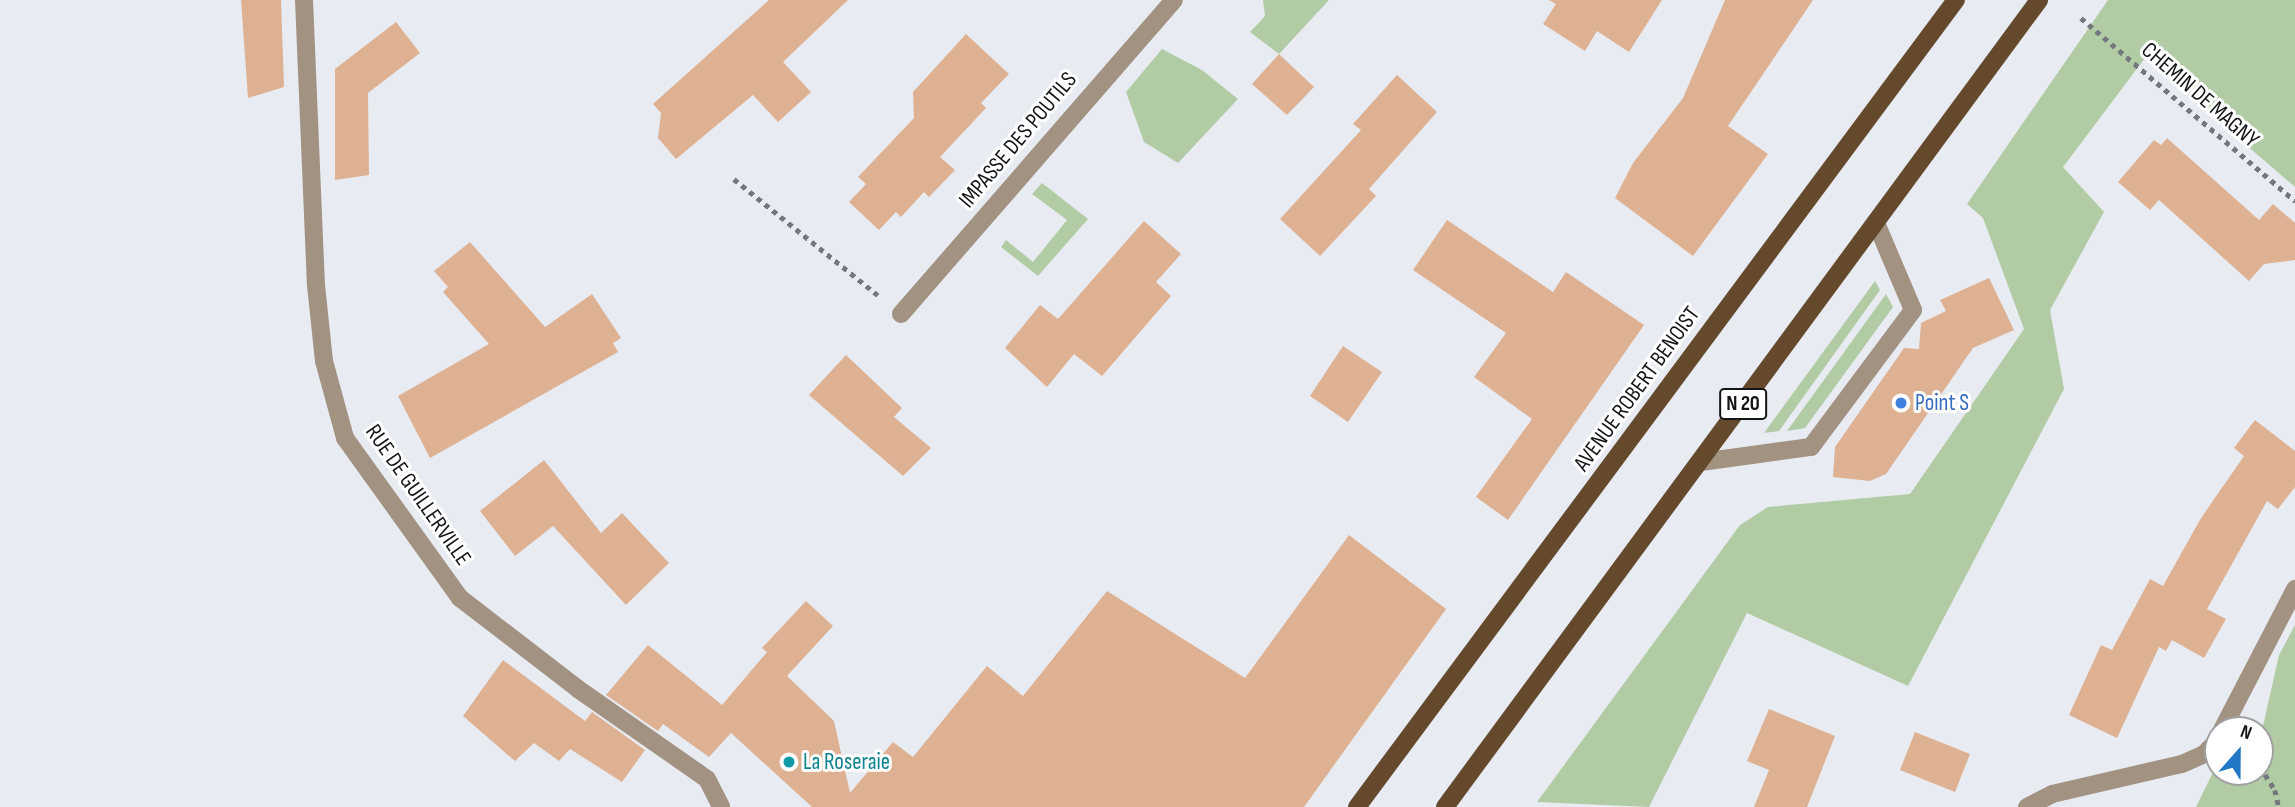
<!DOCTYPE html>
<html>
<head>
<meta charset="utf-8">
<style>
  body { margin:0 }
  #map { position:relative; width:2295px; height:807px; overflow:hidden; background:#e8ecf2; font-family:"Sofia Sans Condensed",sans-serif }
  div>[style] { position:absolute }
  .green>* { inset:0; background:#b1cca4 }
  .building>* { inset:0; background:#deb193 }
  .path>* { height:4.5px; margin-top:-2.25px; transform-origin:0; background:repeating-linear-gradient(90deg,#74777b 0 5px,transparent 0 10px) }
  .lane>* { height:18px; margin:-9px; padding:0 9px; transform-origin:9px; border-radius:9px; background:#a29282 }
  .street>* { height:18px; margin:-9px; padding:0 9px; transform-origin:9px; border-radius:9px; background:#a29282 }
  .primary>* { height:18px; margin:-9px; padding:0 9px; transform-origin:9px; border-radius:9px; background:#64492c }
  .dots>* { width:19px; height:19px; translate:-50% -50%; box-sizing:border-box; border:4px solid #fff; border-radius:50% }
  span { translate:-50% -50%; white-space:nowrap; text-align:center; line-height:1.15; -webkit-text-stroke:6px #fff; paint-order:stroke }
  .shield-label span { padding:2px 5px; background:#fff; border:2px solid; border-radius:5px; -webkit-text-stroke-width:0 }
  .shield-label { font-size:21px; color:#131517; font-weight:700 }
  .street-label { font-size:23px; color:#131517 }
  .shop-label { font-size:23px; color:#366cbe }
  .left { translate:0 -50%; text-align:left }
  .culture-label { font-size:23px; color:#0d838f }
  .north { position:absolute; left:2204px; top:716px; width:70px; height:70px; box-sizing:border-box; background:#fff; border:2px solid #a1a1a2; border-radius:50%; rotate:21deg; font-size:19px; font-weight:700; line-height:28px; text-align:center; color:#131517 }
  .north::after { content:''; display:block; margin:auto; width:24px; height:32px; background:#2177c5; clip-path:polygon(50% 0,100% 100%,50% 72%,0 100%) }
</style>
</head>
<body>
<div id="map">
  <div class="green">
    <i style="clip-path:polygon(1263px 0,1329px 0,1279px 54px,1250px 32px,1265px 16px)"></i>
    <i style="clip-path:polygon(2108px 0,2295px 0,2295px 187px,2145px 58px,2063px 167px,2104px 212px,2050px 310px,2064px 389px,1908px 686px,1747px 613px,1649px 807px,1537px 802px,1740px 525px,1768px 507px,1910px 494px,2024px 329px,1983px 218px,1967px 204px)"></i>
    <i style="clip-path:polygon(1162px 49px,1202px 70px,1238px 99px,1178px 163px,1144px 142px,1126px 92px)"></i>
    <i style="clip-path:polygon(1042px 183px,1088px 219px,1038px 276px,1001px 247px,1006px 240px,1033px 262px,1067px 220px,1032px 194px)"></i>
    <i style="clip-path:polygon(1875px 281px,1880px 290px,1779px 431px,1764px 433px)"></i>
    <i style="clip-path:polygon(1886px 294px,1893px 307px,1805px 428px,1787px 431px)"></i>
    <i style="clip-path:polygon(2295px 625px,2295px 807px,2196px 807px,2214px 770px,2260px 772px,2260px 739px,2279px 655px)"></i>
  </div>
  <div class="building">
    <i style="clip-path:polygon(241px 0,281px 0,284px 87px,248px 98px)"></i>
    <i style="clip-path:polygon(769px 0,848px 0,783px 62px,811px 92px,778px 122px,753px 95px,676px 159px,658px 138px,661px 113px,653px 104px)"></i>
    <i style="clip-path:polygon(1549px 0,1662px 0,1629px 52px,1597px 31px,1585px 51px,1543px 24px,1556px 4px)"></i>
    <i style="clip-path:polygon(1725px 0,1813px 0,1728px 126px,1768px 154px,1693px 256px,1615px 198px,1633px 163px,1683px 98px)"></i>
    <i style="clip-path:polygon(396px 22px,420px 53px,368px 93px,369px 175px,335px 180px,335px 69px)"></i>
    <i style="clip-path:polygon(966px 34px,1009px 74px,981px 103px,986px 108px,940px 157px,955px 170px,929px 197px,924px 192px,901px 217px,896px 212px,879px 230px,849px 202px,866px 184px,858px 177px,914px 118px,913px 92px)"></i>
    <i style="clip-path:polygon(1279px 54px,1314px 87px,1287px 115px,1252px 84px)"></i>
    <i style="clip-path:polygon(1397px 75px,1437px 112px,1369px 189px,1376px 196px,1320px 256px,1280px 219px,1361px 130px,1353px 124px)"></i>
    <i style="clip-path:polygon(2167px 138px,2259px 220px,2273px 204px,2295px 223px,2295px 260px,2264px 264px,2249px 281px,2159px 200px,2150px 210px,2118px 182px,2154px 140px,2161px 145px)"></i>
    <i style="clip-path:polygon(1447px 220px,1553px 292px,1566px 272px,1644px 325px,1508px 520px,1476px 497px,1532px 419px,1474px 377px,1506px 333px,1413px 270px)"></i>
    <i style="clip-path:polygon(1144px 221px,1181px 254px,1156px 282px,1171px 296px,1102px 376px,1074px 354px,1047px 387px,1005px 348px,1040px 305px,1058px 319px)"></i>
    <i style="clip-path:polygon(470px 242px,545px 327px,592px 294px,621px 338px,613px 343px,618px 352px,430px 458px,398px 396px,489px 344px,443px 292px,448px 287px,434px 271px)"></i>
    <i style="clip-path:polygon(1989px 278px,2014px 330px,1973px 348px,1886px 474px,1870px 481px,1833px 477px,1835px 447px,1904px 348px,1919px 349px,1921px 323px,1946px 311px,1940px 300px)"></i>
    <i style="clip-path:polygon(1343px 346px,1382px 372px,1348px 422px,1310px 396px)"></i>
    <i style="clip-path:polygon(846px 355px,902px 408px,894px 417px,931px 448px,903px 476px,809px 395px)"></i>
    <i style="clip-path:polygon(2255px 420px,2295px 451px,2295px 487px,2278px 509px,2267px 501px,2207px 609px,2226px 619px,2204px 658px,2172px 640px,2166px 651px,2159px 647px,2117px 738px,2069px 715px,2101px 645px,2112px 650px,2150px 579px,2163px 586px,2201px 518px,2244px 456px,2234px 448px)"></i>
    <i style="clip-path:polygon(544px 460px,601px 533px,622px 513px,669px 563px,626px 605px,553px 526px,515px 556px,480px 511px)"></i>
    <i style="clip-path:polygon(1349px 535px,1446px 609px,1304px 807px,812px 807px,731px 733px,709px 757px,663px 724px,658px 731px,606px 695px,648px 645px,722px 705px,767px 652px,762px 648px,806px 601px,833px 626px,787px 676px,834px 721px,850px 793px,893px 742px,913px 757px,987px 666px,1023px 696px,1107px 591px,1245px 678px)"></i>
    <i style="clip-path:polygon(503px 660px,585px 721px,592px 712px,645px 750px,622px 782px,570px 749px,559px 761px,534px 743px,515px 761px,463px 716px)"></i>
    <i style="clip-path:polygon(1769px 709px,1835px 736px,1807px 807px,1754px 807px,1769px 770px,1747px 761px)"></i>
    <i style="clip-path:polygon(1915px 732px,1970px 754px,1955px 792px,1900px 770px)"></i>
  </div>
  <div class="path">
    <i style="left:2081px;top:18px;width:282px;rotate:40.5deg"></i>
    <i style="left:734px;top:179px;width:185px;rotate:38.9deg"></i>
    <i style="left:2260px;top:766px;width:28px;rotate:58deg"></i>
    <i style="left:2275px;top:790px;width:17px;rotate:77deg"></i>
  </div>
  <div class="lane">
    <i style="left:1701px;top:462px;width:111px;rotate:-7.8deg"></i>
    <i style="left:1811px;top:447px;width:171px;rotate:-53.3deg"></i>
    <i style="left:1913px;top:310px;width:95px;rotate:-113deg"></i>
    <i style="left:2027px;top:807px;width:28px;rotate:-27deg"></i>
    <i style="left:2052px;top:794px;width:133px;rotate:-13deg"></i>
    <i style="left:2182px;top:764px;width:24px;rotate:-24deg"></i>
    <i style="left:2204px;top:754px;width:20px;rotate:-45deg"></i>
  </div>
  <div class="street">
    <i style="left:304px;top:0;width:285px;rotate:87.6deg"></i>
    <i style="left:316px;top:285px;width:76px;rotate:84deg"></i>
    <i style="left:324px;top:361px;width:80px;rotate:74.7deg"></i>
    <i style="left:345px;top:438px;width:197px;rotate:54.3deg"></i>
    <i style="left:460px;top:598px;width:149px;rotate:37.6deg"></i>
    <i style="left:578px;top:689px;width:157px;rotate:34.9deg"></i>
    <i style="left:707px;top:779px;width:31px;rotate:63deg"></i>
    <i style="left:901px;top:314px;width:416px;rotate:-49deg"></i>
    <i style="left:2222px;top:730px;width:159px;rotate:-62.6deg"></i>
  </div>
  <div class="primary">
    <i style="left:1357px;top:807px;width:1005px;rotate:-53.42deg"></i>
    <i style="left:1445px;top:807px;width:1002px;rotate:-53.64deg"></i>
  </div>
  <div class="dots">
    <i style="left:1901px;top:403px;background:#3f7fe0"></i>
    <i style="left:789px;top:762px;background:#0f9aa8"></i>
  </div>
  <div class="shield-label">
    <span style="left:1743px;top:404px">N 20</span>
  </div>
  <div class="street-label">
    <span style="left:2200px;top:95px;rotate:41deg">CHEMIN DE MAGNY</span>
    <span style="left:1018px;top:140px;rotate:-50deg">IMPASSE DES POUTILS</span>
    <span style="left:1637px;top:389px;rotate:-54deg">AVENUE ROBERT BENOIST</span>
    <span style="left:418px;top:495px;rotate:55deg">RUE DE GUILLERVILLE</span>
  </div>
  <div class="shop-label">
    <span class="left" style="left:1915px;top:403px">Point S</span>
  </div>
  <div class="culture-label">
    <span class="left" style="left:803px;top:762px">La Roseraie</span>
  </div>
  <div class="north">N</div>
</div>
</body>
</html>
